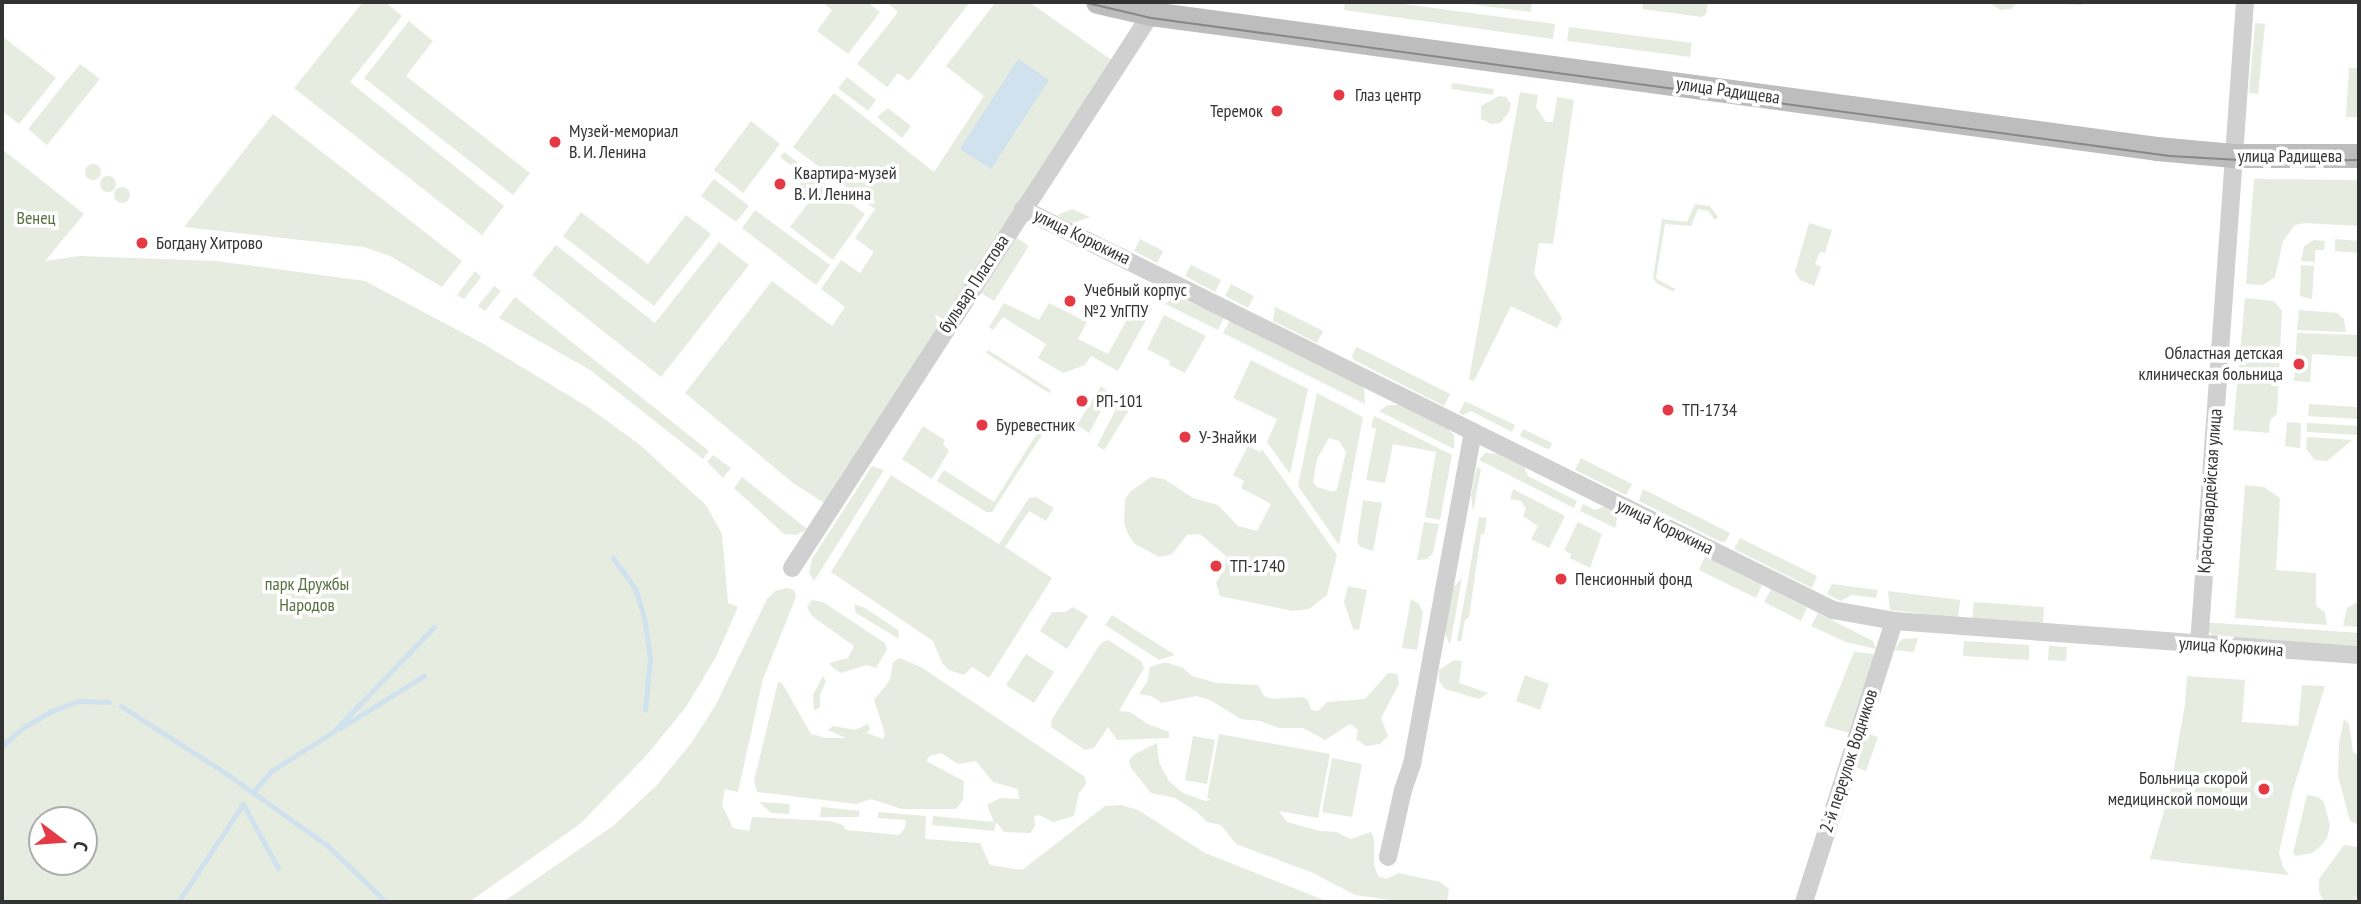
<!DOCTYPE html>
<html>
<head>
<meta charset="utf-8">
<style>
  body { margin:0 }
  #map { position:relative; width:2361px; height:904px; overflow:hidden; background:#fff; font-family:"PT Sans Narrow",sans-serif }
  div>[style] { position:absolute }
  .green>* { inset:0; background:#e6ecdf }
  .round { border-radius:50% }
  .water>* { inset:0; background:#cfe2ee }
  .stream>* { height:5px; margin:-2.5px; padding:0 2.5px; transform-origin:2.5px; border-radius:2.5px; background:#cfe2ee }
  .street>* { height:18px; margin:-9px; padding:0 9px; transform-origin:9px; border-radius:9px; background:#d0d0d0 }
  .secondary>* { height:24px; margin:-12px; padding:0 12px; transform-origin:12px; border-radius:12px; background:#bdbdbd }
  .tram>* { height:2px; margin:-1px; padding:0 1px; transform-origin:1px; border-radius:1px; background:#888 }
  .dots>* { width:19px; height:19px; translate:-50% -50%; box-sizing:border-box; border:4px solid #fff; border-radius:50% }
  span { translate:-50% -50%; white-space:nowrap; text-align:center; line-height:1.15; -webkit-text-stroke:7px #fff; paint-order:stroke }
  .street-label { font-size:18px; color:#333 }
  .poi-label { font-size:18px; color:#333 }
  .left { translate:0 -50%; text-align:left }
  .right { translate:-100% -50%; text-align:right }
  .park-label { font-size:18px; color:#56703f }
  .frame { position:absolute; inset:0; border:4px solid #333; pointer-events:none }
  .north { position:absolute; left:28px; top:806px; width:70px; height:70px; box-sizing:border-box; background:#fff; border:2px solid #adadad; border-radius:50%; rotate:106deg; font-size:19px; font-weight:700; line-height:28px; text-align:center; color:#333 }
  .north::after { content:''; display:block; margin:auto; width:24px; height:32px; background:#e63946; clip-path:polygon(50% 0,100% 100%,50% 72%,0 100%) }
</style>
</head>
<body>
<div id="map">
  <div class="green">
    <i style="clip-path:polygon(363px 2px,385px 2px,402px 16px,350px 82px,504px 206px,482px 235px,294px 88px)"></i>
    <i style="clip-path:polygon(822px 2px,867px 2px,880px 12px,848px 54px,817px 31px,832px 10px)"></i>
    <i style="clip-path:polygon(886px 2px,970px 2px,909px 81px,898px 73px,887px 87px,857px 64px,898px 12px)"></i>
    <i style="clip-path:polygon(996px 2px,1029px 2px,1113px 61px,824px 503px,793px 483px,685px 393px,772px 281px,832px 326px,845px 307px,821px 289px,841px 260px,860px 273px,874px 252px,855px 238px,875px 209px,793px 147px,834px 93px,934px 172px,984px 96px,946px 66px)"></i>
    <i style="clip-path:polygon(1345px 2px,1388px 2px,1555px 24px,1553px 39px,1344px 10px)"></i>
    <i style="clip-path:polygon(1452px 2px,1532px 2px,1531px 12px)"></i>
    <i style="clip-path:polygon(1643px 2px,1708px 2px,1706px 14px,1702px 17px,1642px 9px)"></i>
    <i style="clip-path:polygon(1989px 2px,2082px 2px,2083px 5px,2018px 2px,2011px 9px,2000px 10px)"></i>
    <i style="clip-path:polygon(409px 21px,433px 41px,406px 76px,530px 173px,513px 195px,364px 78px)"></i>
    <i style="clip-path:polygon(2255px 23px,2265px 24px,2258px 94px,2249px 93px)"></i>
    <i style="clip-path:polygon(1569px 27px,1692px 43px,1690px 57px,1567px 41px)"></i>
    <i style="clip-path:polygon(2px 36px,56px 78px,19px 124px,2px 111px)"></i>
    <i style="clip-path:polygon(80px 64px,100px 79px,47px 145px,28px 129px)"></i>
    <i style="clip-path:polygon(2349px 68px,2359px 68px,2359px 117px,2346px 117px)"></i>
    <i style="clip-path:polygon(847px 77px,876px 100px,868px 111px,838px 88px)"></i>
    <i style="clip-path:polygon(1452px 83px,1494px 89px,1493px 95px,1451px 89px)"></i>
    <i style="clip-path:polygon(1520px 92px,1538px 95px,1536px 107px,1546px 122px,1553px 122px,1557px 97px,1574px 100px,1553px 244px,1539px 243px,1534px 274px,1562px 318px,1557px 328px,1511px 306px,1474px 381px,1469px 379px)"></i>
    <i style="clip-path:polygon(1499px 96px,1506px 97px,1511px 104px,1509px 112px,1500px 123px,1491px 124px,1481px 119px,1481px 106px)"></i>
    <i style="clip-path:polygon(888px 108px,911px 126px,902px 138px,877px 117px)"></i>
    <i style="clip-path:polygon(273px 114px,462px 261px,442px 287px,390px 256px,364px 247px,184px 227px)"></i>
    <i style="clip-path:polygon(751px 121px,780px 144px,743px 193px,714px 170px)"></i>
    <i style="clip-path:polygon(evenodd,2px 149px,84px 214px,45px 261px,80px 256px,216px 261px,365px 281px,482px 343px,588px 407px,640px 445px,706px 505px,722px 534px,728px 603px,738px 607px,716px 657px,686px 707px,645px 757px,580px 824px,469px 902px,2px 902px,2px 149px,42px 820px,84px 820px,84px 862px,42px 862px,42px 820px)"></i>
    <i style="clip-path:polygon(784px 152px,865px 214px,833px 260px,790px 227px,809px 202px,795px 191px,806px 177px,780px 157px)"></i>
    <i class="round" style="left:85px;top:164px;width:16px;height:16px"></i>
    <i class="round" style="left:100px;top:176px;width:16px;height:16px"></i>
    <i style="clip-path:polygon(714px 179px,749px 206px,736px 222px,701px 196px)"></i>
    <i style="clip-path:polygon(2254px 179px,2359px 180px,2359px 226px,2304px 223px,2295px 225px,2283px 241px,2275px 277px,2263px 285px,2246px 284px)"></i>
    <i class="round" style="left:114px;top:187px;width:16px;height:16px"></i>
    <i style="clip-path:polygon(1695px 204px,1710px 206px,1718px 217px,1715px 220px,1708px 211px,1698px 209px,1691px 226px,1665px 224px,1656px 278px,1675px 289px,1674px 292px,1656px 283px,1653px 278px,1662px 219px,1687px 222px)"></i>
    <i style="clip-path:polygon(1072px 209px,1090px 217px,1073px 223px,1057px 215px)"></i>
    <i style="clip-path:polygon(755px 210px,830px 265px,816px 285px,742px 228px)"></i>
    <i style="clip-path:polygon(581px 212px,648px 264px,686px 215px,711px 234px,654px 306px,563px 236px)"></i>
    <i style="clip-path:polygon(1809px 223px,1832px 230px,1825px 253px,1820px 252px,1815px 264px,1821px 267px,1814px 286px,1800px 280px,1795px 272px)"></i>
    <i style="clip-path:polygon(1017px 238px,1029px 246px,994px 301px,981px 293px)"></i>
    <i style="clip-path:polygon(1140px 239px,1163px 251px,1157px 263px,1134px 251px)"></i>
    <i style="clip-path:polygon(2335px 239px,2359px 241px,2359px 253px,2335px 251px)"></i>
    <i style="clip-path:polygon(2314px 240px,2325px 241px,2324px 250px,2315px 250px,2315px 262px,2301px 261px,2304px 246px)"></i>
    <i style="clip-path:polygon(719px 242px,749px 265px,661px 377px,532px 275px,556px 245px,655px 323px)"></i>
    <i style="clip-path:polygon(1191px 265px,1221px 280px,1215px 292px,1185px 276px)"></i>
    <i style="clip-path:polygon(2301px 265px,2314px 266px,2312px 299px,2300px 296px)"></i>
    <i style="clip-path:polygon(475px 271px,481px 277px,464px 299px,457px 295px)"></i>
    <i style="clip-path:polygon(1231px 284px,1254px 296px,1248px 308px,1225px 296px)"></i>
    <i style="clip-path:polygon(494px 286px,501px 291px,485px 311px,478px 306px)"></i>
    <i style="clip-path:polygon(1175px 296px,1224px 317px,1218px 330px,1165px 304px)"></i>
    <i style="clip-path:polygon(515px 297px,709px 451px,703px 459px,590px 370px,499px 318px)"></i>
    <i style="clip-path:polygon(2245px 298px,2274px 301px,2282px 311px,2277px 414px,2270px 420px,2269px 433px,2233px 430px)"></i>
    <i style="clip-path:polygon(1137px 301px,1152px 309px,1118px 371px,1091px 356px,1085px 365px,1063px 373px,1038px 358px,1046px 344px,1003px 317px,993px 330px,989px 327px,1004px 303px,1039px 320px,1049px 303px,1087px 322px,1078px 339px,1108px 354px)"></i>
    <i style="clip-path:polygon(1275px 307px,1323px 331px,1317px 343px,1273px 321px)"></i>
    <i style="clip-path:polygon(2299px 310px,2337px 313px,2344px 319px,2346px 332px,2297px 330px)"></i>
    <i style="clip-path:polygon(1164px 315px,1206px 336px,1185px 373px,1169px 365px,1170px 361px,1147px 349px)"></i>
    <i style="clip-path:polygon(1230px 320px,1364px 387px,1365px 404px,1223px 333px)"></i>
    <i style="clip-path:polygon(2297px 333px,2359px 335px,2359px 357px,2312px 354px,2310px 382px,2294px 381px)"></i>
    <i style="clip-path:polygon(1357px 347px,1450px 394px,1444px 406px,1354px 360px,1352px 355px)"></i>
    <i style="clip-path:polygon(988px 350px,1051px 390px,1049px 393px,986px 353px)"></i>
    <i style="clip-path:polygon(1251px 360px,1308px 389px,1290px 474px,1267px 442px,1277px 419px,1233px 398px)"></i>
    <i style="clip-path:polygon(1101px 386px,1108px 392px,1108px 398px,1089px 433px,1077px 425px)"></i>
    <i style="clip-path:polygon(evenodd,1317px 393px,1363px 417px,1339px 545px,1298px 486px,1317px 393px,1329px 438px,1339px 441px,1346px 452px,1337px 489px,1334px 492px,1317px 487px,1313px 482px,1317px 459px,1329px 438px)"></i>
    <i style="clip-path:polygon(1465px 401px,1515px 425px,1512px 432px,1471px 411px,1463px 415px,1459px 413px)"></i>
    <i style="clip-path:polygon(2309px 404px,2356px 407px,2359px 419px,2308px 416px)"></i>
    <i style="clip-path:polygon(1118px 405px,1129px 410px,1104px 450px,1097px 446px)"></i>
    <i style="clip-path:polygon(1388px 405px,1402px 405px,1447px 428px,1454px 435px,1454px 449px,1379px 411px)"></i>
    <i style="clip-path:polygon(1374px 416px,1452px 455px,1440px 520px,1425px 517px,1436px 452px,1393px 444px,1385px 483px,1366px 480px,1376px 429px,1371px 427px)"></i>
    <i style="clip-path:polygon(2287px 422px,2301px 423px,2300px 448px,2285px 446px)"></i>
    <i style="clip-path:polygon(2307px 423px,2359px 426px,2359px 435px,2307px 432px)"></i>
    <i style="clip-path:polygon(923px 426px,945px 440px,943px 444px,949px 451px,932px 479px,902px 459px)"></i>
    <i style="clip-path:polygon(1523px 429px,1552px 443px,1550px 448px,1547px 449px,1520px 436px)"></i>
    <i style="clip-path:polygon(1038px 432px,1042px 435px,992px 512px,986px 512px,937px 481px,944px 470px,994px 502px)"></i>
    <i style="clip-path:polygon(2307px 437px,2352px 440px,2327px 461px,2315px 460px,2306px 449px)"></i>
    <i style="clip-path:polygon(1248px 446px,1260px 452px,1262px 449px,1337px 555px,1327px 595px,1309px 609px,1293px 611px,1220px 596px,1216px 583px,1225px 566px,1226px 556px,1200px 534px,1187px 535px,1172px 554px,1159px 557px,1135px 544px,1128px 534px,1124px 523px,1125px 499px,1131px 491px,1151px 477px,1164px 479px,1193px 498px,1218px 505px,1238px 526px,1257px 531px,1271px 504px,1241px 488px,1244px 481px,1233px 475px)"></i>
    <i style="clip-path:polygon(1485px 453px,1498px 454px,1524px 467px,1528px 476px,1577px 501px,1574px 508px,1479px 460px)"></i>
    <i style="clip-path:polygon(713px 455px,731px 468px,723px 478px,707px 462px)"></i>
    <i style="clip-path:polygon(1581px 458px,1632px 484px,1626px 495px,1575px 470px)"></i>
    <i style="clip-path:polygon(872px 466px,884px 470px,814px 581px,809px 573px,812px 559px)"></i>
    <i style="clip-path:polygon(1477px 467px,1481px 469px,1473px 512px,1471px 495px)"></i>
    <i style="clip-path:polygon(891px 475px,999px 544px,1029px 498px,1036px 497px,1054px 508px,1046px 521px,1029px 511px,1005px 547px,1052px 578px,989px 678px,972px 667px,964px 675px,949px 670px,942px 663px,933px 641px,831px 572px)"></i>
    <i style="clip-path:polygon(742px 477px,807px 529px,796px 535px,784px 534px,734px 488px)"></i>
    <i style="clip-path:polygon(2245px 485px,2264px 487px,2280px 498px,2276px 570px,2316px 573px,2316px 606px,2325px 612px,2327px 625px,2235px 618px)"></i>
    <i style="clip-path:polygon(1513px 489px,1565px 516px,1549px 548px,1531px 539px,1538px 526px,1523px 516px,1526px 509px,1521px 501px,1510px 499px)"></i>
    <i style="clip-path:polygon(1643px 489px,1730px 533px,1726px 541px,1721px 542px,1639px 501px)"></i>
    <i style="clip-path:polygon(1363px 500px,1382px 503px,1373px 551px,1360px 547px,1357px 541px)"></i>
    <i style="clip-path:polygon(1583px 504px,1595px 510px,1605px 506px,1610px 509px,1617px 518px,1615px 528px,1580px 511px)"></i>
    <i style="clip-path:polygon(1479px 517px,1487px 518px,1484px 534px,1481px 534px,1469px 617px,1465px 620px,1461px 641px,1457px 641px)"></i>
    <i style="clip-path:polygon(1424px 522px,1439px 524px,1433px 553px,1427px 559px,1417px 560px)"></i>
    <i style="clip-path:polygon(1578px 522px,1602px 534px,1590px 568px,1570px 558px,1571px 554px,1564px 550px)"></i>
    <i style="clip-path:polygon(1740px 538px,1817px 576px,1812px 588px,1734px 549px)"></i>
    <i style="clip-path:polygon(1705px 556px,1762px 585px,1756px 598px,1699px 570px)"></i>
    <i style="clip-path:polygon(1462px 578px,1450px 645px,1445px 633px,1453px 588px)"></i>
    <i style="clip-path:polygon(1832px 584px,1878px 590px,1876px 598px,1852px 595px,1841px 601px,1827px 594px)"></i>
    <i style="clip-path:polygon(1348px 586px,1367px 590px,1359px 630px,1353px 629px,1344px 602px)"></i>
    <i style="clip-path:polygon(787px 588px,794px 590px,796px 597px,763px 679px,738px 792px,725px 789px,722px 805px,733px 828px,749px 831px,752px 817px,829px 821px,843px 825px,846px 830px,899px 835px,905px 828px,906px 820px,878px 818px,878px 812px,926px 816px,925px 839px,980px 843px,990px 865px,1022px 870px,1105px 806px,1121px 805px,1138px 810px,1205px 853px,1329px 902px,503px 902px,613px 826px,657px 785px,692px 742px,715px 706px,767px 599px,775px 591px)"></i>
    <i style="clip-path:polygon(1771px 589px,1807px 608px,1801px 621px,1764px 602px)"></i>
    <i style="clip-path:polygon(1888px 591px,1960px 600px,1958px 618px,1890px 610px)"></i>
    <i style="clip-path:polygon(1411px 599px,1419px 604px,1423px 612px,1417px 650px,1402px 648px)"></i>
    <i style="clip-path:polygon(812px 600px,823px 602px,885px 643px,887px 649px,876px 668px,867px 665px,841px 673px,833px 668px,829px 663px,848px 658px,854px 646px,812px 616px,807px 607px)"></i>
    <i style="clip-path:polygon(2359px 601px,2359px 627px,2343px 626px,2347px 608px)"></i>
    <i style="clip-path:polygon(1974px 602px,2044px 607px,2043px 624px,1972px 619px)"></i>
    <i style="clip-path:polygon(854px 604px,865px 608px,898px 630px,899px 639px,856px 613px)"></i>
    <i style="clip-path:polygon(1073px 607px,1088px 616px,1067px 649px,1040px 631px,1052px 612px,1065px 612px)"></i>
    <i style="clip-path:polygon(1818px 613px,1873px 641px,1876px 649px,1846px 642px,1811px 626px)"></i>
    <i style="clip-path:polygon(1112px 615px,1175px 655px,1159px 660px,1105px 625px)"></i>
    <i style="clip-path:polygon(2203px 622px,2359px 633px,2359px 647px,2213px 637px)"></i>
    <i style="clip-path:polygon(1918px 638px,1914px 652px,1894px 650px,1902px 639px)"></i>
    <i style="clip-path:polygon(1108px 640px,1141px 661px,1144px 668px,1119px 711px,1130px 712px,1148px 724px,1169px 732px,1169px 738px,1117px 740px,1108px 727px,1094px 748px,1085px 750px,1051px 727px,1052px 719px,1101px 643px)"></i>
    <i style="clip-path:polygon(1964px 641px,2029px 645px,2029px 660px,1963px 656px)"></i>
    <i style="clip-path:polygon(2049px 646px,2067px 647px,2066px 661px,2048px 660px)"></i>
    <i style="clip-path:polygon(1854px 652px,1875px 654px,1849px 733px,1824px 726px)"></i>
    <i style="clip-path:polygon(1026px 654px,1054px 672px,1034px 703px,1006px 685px)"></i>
    <i style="clip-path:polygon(900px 658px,921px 667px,1085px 777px,1086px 784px,1079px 793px,1074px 816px,1053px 822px,1039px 815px,1034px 816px,1035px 826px,1030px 833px,1004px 832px,996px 822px,994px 831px,932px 825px,933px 816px,994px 822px,987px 805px,1000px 798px,1019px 799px,1018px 789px,993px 782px,976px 761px,958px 764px,941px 753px,930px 756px,926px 761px,964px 781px,963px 800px,956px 809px,902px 809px,871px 799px,857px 804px,757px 792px,754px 781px,778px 682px,782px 683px,811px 734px,826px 738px,846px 738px,828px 730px,833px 726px,855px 730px,868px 724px,870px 729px,867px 733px,883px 739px,885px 734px,874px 700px,890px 680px,893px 662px)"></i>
    <i style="clip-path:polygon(1454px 660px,1462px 661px,1459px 683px,1488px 693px,1479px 699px,1445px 689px,1439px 681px,1439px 670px)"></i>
    <i style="clip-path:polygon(1165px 662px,1183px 668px,1192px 676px,1217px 683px,1258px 685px,1264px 696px,1272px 699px,1303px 697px,1308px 700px,1311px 710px,1318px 711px,1327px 702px,1365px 699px,1388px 673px,1397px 674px,1399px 684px,1381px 718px,1388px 736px,1380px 744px,1366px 746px,1356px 739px,1358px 730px,1350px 724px,1325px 740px,1303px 728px,1279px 728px,1260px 721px,1241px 719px,1210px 700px,1196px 696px,1162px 703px,1151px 696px,1139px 694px,1147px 682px,1150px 667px)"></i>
    <i style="clip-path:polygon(1525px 675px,1549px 684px,1540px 710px,1516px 701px)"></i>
    <i style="clip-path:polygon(823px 676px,826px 681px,820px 695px,820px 707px,814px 711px,813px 695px)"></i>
    <i style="clip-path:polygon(2187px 676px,2245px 680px,2242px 722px,2298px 726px,2302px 685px,2325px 686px,2293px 790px,2279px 853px,2283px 867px,2289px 875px,2150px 859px,2170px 791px,2185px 704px)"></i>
    <i style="clip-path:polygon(2344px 719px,2349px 724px,2353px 752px,2359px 756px,2359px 825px,2350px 821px,2338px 776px,2339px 743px)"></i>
    <i style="clip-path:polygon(1866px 733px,1878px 737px,1866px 771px,1855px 767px)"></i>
    <i style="clip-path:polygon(1219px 734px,1330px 754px,1318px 818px,1279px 811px,1287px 822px,1320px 831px,1337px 832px,1350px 839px,1371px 832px,1374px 838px,1374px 865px,1378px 876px,1386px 879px,1399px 873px,1440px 882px,1449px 889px,1447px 901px,1405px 902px,1355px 895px,1313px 873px,1236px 844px,1221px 825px,1207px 822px,1197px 812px,1175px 798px,1151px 793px,1131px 768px,1129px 761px,1133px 755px,1157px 743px,1159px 762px,1169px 781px,1181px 792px,1205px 801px,1212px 800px,1207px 798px)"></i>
    <i style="clip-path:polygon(1193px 736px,1215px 740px,1207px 784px,1185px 780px)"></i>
    <i style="clip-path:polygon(1332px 758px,1362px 764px,1352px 817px,1322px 812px)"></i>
    <i style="clip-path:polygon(2307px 795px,2318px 797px,2324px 802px,2330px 826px,2327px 838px,2320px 847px,2312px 853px,2296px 856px,2293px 853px)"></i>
    <i style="clip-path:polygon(759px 802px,790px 804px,789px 814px,771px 813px)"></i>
    <i style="clip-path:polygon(821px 807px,860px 811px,859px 817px,820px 817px)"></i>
    <i style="clip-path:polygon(2344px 845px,2359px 847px,2359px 886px,2355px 902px,2324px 902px,2319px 892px,2319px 879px)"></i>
  </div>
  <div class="water">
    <i style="clip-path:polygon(1018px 59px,1049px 80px,991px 169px,960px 149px)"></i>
  </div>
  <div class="stream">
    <i style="left:613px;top:558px;width:37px;rotate:54deg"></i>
    <i style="left:635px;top:588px;width:30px;rotate:73deg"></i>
    <i style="left:644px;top:617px;width:41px;rotate:81.7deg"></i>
    <i style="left:650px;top:658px;width:52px;rotate:95.5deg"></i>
    <i style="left:121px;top:706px;width:126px;rotate:32.7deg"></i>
    <i style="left:227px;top:774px;width:124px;rotate:35.5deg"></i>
    <i style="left:328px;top:846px;width:81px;rotate:44deg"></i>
    <i style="left:340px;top:728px;width:99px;rotate:-31.8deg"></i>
    <i style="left:2px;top:746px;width:29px;rotate:-41deg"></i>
    <i style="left:24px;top:727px;width:32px;rotate:-30deg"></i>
    <i style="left:52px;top:711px;width:28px;rotate:-21deg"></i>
    <i style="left:78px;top:701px;width:31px;rotate:2deg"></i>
    <i style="left:253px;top:792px;width:28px;rotate:-49deg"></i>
    <i style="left:271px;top:771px;width:73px;rotate:-32.2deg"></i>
    <i style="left:333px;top:732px;width:146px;rotate:-46.1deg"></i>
    <i style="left:178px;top:902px;width:118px;rotate:-56.4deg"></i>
    <i style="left:243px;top:804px;width:73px;rotate:61.3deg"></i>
  </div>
  <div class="street">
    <i style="left:1023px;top:209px;width:904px;rotate:26.34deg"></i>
    <i style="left:1833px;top:610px;width:62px;rotate:10.2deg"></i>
    <i style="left:1894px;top:621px;width:466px;rotate:4.2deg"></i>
    <i style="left:792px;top:568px;width:660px;rotate:-57.06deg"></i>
    <i style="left:2199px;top:645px;width:645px;rotate:-85.91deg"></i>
    <i style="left:1388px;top:857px;width:69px;rotate:-77.4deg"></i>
    <i style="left:1403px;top:790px;width:28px;rotate:-71deg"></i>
    <i style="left:1412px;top:764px;width:338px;rotate:-79.6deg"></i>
    <i style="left:1804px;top:902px;width:295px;rotate:-72.2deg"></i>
  </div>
  <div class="secondary">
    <i style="left:1098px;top:2px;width:54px;rotate:12.8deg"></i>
    <i style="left:1151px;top:14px;width:1015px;rotate:7.64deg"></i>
    <i style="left:2157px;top:149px;width:77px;rotate:5.2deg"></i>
    <i style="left:2234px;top:156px;width:125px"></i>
  </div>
  <div class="tram">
    <i style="left:1083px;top:2px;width:70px;rotate:13.2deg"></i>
    <i style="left:1151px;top:18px;width:1028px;rotate:7.71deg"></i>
    <i style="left:2170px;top:156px;width:87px;rotate:3.3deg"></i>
    <i style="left:2257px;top:161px;width:102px;rotate:-0.6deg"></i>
  </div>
  <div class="dots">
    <i style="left:1339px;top:95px;background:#e63946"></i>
    <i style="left:1277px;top:111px;background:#e63946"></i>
    <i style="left:555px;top:142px;background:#e63946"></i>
    <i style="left:780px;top:184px;background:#e63946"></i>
    <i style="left:142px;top:243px;background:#e63946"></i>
    <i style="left:1070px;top:301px;background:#e63946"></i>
    <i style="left:2299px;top:364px;background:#e63946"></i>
    <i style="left:1082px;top:401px;background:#e63946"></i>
    <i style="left:1668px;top:410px;background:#e63946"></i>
    <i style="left:982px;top:425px;background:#e63946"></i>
    <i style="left:1185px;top:437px;background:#e63946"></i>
    <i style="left:1216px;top:566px;background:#e63946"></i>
    <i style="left:1561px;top:579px;background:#e63946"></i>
    <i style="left:2264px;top:789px;background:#e63946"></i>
  </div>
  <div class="street-label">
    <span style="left:1728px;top:91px;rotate:8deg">улица Радищева</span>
    <span style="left:2290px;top:156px">улица Радищева</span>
    <span style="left:1082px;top:237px;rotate:26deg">улица Корюкина</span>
    <span style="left:974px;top:284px;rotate:-57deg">бульвар Пластова</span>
    <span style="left:2210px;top:491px;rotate:-86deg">Красногвардейская улица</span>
    <span style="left:1665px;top:527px;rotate:26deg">улица Корюкина</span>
    <span style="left:2231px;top:647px;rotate:4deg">улица Корюкина</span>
    <span style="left:1849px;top:761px;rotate:-72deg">2-й переулок Водников</span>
  </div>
  <div class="poi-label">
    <span class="left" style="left:1355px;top:95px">Глаз центр</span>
    <span class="right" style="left:1263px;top:111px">Теремок</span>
    <span class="left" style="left:569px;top:142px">Музей-мемориал<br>В. И. Ленина</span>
    <span class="left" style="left:794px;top:184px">Квартира-музей<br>В. И. Ленина</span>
    <span class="left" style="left:156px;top:243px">Богдану Хитрово</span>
    <span class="left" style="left:1084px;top:301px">Учебный корпус<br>№2 УлГПУ</span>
    <span class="right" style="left:2283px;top:364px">Областная детская<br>клиническая больница</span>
    <span class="left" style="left:1096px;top:401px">РП-101</span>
    <span class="left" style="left:1682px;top:410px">ТП-1734</span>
    <span class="left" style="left:996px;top:425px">Буревестник</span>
    <span class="left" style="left:1199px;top:437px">У-Знайки</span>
    <span class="left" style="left:1230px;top:566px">ТП-1740</span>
    <span class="left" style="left:1575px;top:579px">Пенсионный фонд</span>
    <span class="right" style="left:2248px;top:789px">Больница скорой<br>медицинской помощи</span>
  </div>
  <div class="park-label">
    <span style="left:36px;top:218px">Венец</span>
    <span style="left:307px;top:595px">парк Дружбы<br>Народов</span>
  </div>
  <div class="frame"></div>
  <div class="north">С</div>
</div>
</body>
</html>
